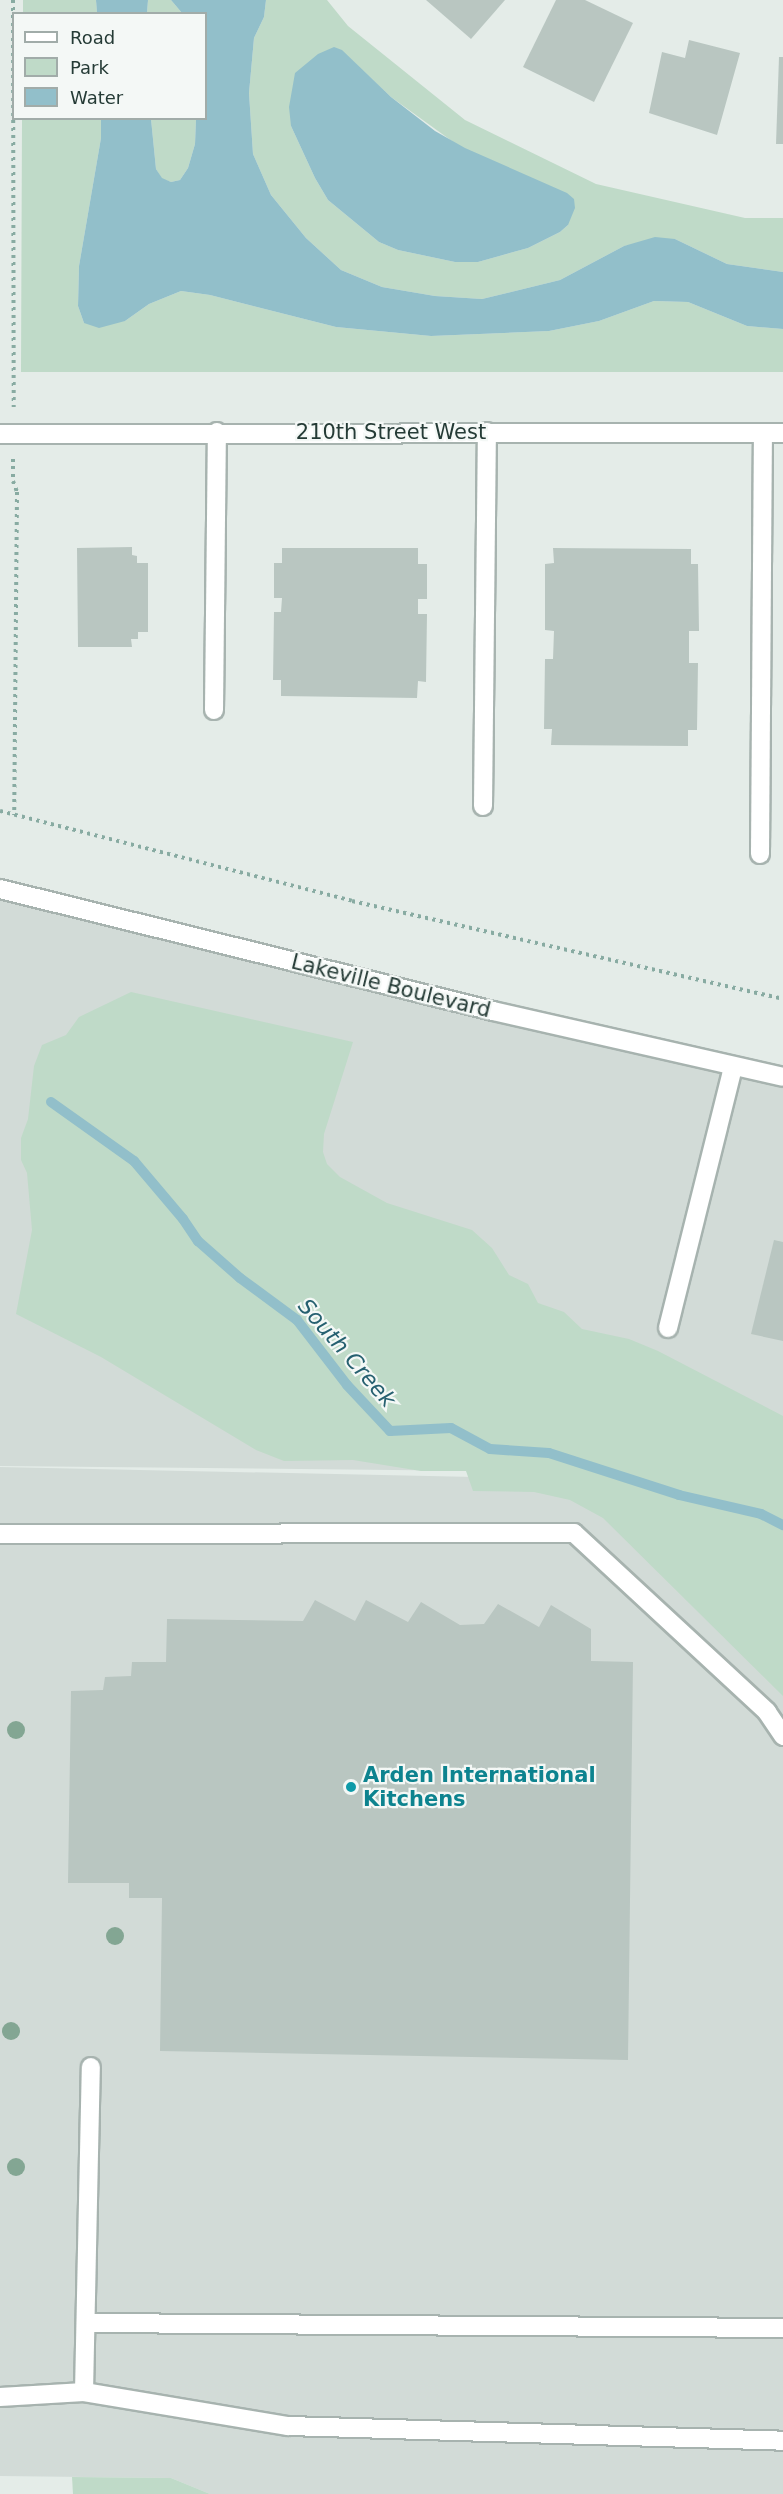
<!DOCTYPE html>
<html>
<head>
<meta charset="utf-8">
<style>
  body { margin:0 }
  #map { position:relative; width:783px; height:2494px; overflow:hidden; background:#e4ece8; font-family:"DejaVu Sans",sans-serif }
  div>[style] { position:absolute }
  .built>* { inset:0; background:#d2dbd7 }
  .green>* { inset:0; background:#bfdac8 }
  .water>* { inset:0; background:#92bfca }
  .stream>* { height:10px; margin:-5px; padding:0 5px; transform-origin:5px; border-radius:5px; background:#92bfca }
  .building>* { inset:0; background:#b9c6c1 }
  .path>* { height:4px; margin-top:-2px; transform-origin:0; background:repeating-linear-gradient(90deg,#88aba2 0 3px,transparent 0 7.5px) }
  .roads { filter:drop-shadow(2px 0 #a7b3af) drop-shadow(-2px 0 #a7b3af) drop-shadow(0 2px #a7b3af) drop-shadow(0 -2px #a7b3af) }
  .lane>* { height:18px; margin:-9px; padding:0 9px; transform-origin:9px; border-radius:9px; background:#fff }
  .street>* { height:18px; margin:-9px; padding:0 9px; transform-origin:9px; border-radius:9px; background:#fff }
  .secondary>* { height:18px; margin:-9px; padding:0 9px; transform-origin:9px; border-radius:9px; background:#fff }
  .trees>* { width:18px; height:18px; margin:-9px; border-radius:50%; background:#83a693 }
  .dots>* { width:16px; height:16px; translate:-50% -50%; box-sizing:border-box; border:3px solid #f4f8f6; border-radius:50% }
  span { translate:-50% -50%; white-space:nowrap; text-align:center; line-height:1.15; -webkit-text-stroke:4.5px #f4f8f6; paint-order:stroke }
  .street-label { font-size:21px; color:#253b36 }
  .culture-label { font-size:21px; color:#0d838f; font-weight:700 }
  .left { translate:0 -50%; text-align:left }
  .water-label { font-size:22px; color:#266070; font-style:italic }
  .legend { position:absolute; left:12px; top:12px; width:195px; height:108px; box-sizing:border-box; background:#f4f8f6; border:2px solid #a1aca9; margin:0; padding:8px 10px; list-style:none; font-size:18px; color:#253b36 }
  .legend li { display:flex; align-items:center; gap:12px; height:30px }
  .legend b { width:30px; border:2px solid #a1aca9 }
</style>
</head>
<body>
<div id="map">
  <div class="built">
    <i style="clip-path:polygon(0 889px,783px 1077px,783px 1474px,0 1466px)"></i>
    <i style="clip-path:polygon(0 1467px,570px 1479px,783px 1687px,783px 2494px,210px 2494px,171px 2478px,0 2476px)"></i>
  </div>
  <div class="green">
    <i style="clip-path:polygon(23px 0,96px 0,97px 13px,23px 14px)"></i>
    <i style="clip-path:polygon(148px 0,171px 0,182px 13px,147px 13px)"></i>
    <i style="clip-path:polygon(evenodd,266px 0,327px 0,348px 26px,465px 120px,596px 184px,745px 218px,783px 218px,783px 272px,727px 264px,675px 239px,624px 246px,560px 280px,482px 299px,435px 296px,382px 287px,341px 270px,306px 238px,271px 195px,253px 154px,249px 93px,254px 38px,264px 17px,266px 0,342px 51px,391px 97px,568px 225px,560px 232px,528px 248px,478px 262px,455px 262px,398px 250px,379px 242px,328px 200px,315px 178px,291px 126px,342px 51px)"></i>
    <i style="clip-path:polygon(22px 119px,101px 119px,101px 138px,79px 266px,78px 306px,84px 323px,125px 321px,149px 304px,181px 291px,210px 295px,336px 327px,431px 336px,549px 331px,599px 321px,654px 301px,688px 302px,747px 326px,783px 329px,783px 372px,21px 372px)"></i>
    <i style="clip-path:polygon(151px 119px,196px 119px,195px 144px,188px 168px,180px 180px,171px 182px,162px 179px,156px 169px)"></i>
    <i style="clip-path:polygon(131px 992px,353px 1042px,324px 1134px,323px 1152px,327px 1164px,340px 1177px,387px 1203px,472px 1230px,492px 1248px,509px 1275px,528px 1284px,538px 1303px,564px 1312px,582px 1329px,629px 1339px,658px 1351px,783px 1416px,783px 1696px,603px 1518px,570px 1500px,534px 1492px,473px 1491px,466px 1471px,421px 1471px,353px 1460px,284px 1461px,256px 1450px,101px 1357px,16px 1314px,32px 1230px,27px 1173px,21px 1160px,21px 1138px,28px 1119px,34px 1066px,42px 1045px,66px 1035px,79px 1017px)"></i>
    <i style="clip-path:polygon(72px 2477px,171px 2478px,210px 2494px,73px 2494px)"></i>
  </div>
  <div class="water">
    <i style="clip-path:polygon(96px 0,148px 0,147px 13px,97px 13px)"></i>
    <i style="clip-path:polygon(171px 0,266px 0,264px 17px,254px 38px,249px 93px,253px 154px,271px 195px,306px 238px,341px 270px,382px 287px,435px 296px,482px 299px,560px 280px,624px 246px,655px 237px,675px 239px,727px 264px,783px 272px,783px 329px,747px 326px,688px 302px,654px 301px,599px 321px,549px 331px,431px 336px,336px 327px,210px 295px,181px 291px,149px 304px,125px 321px,99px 328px,84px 323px,78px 306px,79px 266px,101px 138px,101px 119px,151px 119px,156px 169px,162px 178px,171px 182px,180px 180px,188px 168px,195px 144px,196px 119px,206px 118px,206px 14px,182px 13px)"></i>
    <i style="clip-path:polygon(334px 47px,342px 50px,391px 97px,435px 131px,465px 148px,567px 193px,574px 199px,575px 208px,568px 225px,560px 232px,528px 248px,478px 262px,455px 262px,398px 250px,379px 242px,328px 200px,315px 178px,291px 126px,289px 107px,295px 73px,318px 54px)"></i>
  </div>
  <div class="stream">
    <i style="left:51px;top:1102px;width:102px;rotate:35.4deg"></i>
    <i style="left:134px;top:1161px;width:76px;rotate:49.8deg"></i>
    <i style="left:183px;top:1219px;width:27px;rotate:56deg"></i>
    <i style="left:198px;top:1241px;width:56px;rotate:41.4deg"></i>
    <i style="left:240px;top:1278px;width:71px;rotate:36.4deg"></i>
    <i style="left:297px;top:1320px;width:82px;rotate:52.4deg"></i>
    <i style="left:347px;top:1385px;width:63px;rotate:46.9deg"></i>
    <i style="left:390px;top:1431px;width:61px;rotate:-2.8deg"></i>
    <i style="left:451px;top:1428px;width:44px;rotate:28.3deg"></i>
    <i style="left:490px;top:1449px;width:59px;rotate:3.9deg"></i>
    <i style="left:549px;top:1453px;width:137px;rotate:17.9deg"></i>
    <i style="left:679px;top:1495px;width:84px;rotate:13deg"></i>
    <i style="left:761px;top:1514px;width:25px;rotate:27deg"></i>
  </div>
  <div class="building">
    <i style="clip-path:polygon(426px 0,505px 0,471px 39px)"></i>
    <i style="clip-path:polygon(556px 0,585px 0,633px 23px,594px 102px,523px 67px)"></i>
    <i style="clip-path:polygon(689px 40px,740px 53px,717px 135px,649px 113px,662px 52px,685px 58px)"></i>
    <i style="clip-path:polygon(779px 57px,783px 57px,783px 144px,776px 144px)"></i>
    <i style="clip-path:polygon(132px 547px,132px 555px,137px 556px,137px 563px,148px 563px,148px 632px,138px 632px,138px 639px,131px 639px,132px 647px,78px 647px,77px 548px)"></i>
    <i style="clip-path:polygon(282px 548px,418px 548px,418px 564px,427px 564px,427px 599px,418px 599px,418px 614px,427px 614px,426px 682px,418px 681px,417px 698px,281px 696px,281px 680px,273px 680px,274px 612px,281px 612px,282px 598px,274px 598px,274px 563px,282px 563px)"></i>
    <i style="clip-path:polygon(553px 548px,691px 549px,691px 564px,698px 564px,699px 631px,689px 631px,689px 663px,698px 663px,697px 730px,688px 730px,688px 746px,551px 745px,552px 729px,544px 729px,545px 659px,553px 659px,554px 631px,545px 630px,545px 564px,554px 563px)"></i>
    <i style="clip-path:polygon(774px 1240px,783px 1242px,783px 1341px,751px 1334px)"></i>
    <i style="clip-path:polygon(315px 1600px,355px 1621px,366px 1600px,408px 1622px,421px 1602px,460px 1625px,484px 1624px,498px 1604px,539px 1627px,551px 1605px,591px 1629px,591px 1661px,633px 1662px,628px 2060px,160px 2051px,162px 1898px,129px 1898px,129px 1883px,68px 1883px,71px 1691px,103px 1690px,105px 1677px,131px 1676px,132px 1662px,166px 1662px,167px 1619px,303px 1621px)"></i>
  </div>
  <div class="path">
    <i style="left:13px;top:0;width:407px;rotate:89.9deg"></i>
    <i style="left:13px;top:459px;width:22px;rotate:90deg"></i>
    <i style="left:13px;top:481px;width:12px;rotate:70deg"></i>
    <i style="left:17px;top:492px;width:323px;rotate:90.5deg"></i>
    <i style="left:0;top:811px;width:363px;rotate:14.3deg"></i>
    <i style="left:352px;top:901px;width:442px;rotate:12.8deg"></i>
  </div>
  <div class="roads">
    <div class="lane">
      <i style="left:214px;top:710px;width:278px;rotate:-89.4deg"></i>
      <i style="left:483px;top:806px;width:374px;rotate:-89.4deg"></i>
      <i style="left:760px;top:854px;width:421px;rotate:-89.6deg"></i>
      <i style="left:668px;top:1328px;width:269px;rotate:-76deg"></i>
      <i style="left:0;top:1534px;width:574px;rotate:-0.1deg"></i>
      <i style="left:574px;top:1533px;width:263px;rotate:42.8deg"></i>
      <i style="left:767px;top:1712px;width:29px;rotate:56deg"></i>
      <i style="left:87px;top:2323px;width:696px;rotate:0.41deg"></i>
      <i style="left:84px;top:2392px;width:325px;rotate:-88.8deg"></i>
      <i style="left:0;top:2397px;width:84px;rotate:-3.4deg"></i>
      <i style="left:84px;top:2392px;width:207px;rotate:9.5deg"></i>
      <i style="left:288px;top:2426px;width:495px;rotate:1.7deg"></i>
    </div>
    <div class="street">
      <i style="left:0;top:434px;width:783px;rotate:-0.07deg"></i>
    </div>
    <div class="secondary">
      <i style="left:0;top:889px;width:508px;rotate:13.9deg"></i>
      <i style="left:493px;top:1011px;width:297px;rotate:12.8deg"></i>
    </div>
  </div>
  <div class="trees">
    <i style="left:16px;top:1730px"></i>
    <i style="left:115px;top:1936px"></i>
    <i style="left:11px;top:2031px"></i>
    <i style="left:16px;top:2167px"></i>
  </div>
  <div class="dots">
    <i style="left:351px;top:1787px;background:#0f9aa8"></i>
  </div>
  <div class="street-label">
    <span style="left:391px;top:432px">210th Street West</span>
    <span style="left:391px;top:986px;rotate:14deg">Lakeville Boulevard</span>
  </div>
  <div class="culture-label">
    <span class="left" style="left:363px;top:1787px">Arden International<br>Kitchens</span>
  </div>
  <div class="water-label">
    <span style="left:347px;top:1353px;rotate:49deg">South Creek</span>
  </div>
  <ul class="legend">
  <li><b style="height:8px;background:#fff"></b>Road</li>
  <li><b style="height:16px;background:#bfdac8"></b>Park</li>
  <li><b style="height:16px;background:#92bfca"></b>Water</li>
  </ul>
</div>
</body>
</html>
